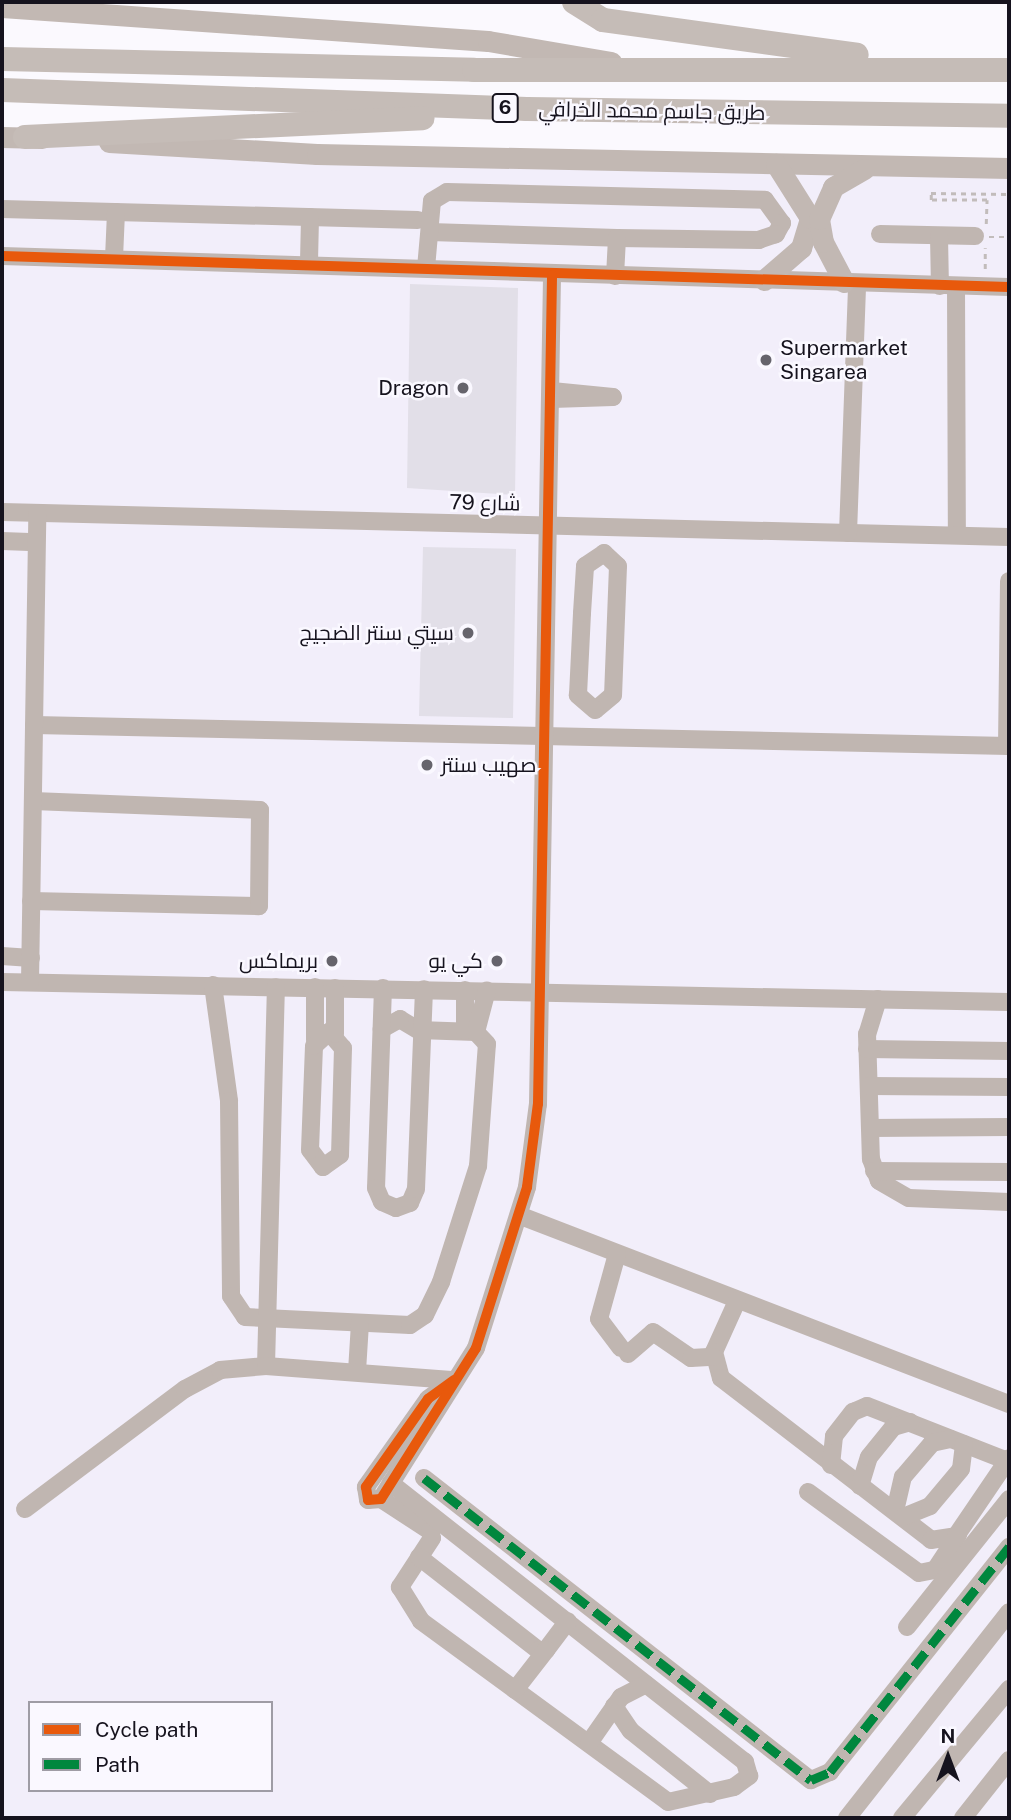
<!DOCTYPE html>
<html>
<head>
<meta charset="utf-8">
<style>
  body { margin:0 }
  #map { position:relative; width:1011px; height:1820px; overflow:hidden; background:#fbf9fe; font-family:"Public Sans",Cairo,sans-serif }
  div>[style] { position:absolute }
  .commercial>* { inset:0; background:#f2eefa }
  .building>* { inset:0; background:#e2dfe8 }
  .path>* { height:2.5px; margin-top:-1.25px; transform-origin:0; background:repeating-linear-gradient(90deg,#c2bcbb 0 5px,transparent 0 10px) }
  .minor>* { height:18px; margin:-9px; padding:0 9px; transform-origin:9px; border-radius:9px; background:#c0b6b1 }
  .major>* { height:21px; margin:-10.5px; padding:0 10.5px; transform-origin:10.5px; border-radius:10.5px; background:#c2b8b3 }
  .highway>* { height:24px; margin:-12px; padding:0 12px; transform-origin:12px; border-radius:12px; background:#c5bcb7 }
  .quiet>* { height:9px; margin-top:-4.5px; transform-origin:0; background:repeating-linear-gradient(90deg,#00873e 0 18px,transparent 0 27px) }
  .cycleway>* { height:10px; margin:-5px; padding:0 5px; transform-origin:5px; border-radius:5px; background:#e8590c }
  .dots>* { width:19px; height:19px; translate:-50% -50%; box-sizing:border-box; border:4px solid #faf8ff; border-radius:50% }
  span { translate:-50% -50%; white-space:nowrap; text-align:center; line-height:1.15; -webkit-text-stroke:5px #faf8ff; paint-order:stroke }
  .shield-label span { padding:2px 5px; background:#faf8ff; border:2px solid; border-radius:5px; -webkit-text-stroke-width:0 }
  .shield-label { font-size:19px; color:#16131e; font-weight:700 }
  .street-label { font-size:21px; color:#16131e }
  .poi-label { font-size:21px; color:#16131e }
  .left { translate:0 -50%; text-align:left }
  .right { translate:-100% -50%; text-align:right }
  .frame { position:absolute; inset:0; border:4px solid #16131e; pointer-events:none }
  .legend { position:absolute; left:28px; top:1701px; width:245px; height:91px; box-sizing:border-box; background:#faf8ff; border:2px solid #9f9ca5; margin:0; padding:9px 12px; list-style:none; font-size:21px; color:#16131e }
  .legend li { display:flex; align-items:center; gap:14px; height:35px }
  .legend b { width:35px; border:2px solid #9f9ca5 }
  .north { position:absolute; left:913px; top:1722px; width:70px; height:70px; -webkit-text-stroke:5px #faf8ff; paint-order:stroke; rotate:0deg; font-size:19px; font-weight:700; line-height:28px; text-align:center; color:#16131e }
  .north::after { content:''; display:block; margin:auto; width:24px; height:32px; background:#16131e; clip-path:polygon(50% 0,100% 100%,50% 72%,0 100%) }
</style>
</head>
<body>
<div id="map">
  <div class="commercial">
    <i style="clip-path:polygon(evenodd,2px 137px,1009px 168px,1009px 1818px,2px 1818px,2px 137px,30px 1703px,271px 1703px,271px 1790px,30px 1790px,30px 1703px)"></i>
  </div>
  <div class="building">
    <i style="clip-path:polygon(410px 284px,518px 288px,515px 495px,407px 488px)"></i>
    <i style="clip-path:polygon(423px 547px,516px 549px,513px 718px,419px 716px)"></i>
  </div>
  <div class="path">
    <i style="left:986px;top:224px;width:24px;rotate:-88deg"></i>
    <i style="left:987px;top:200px;width:56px;rotate:180deg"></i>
    <i style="left:931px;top:200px;width:7px;rotate:-90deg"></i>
    <i style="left:931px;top:193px;width:78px;rotate:0.7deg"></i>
    <i style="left:989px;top:237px;width:20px"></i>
    <i style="left:985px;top:269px;width:21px;rotate:-90deg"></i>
  </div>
  <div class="minor">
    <i style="left:2px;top:209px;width:416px;rotate:1.5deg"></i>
    <i style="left:430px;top:232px;width:187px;rotate:1.8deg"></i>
    <i style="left:880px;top:234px;width:95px;rotate:1.2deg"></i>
    <i style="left:939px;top:236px;width:50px;rotate:88.9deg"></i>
    <i style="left:2px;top:256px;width:1007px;rotate:1.76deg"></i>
    <i style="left:114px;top:258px;width:46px;rotate:-87.5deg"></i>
    <i style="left:309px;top:262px;width:45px;rotate:-88.7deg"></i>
    <i style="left:426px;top:268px;width:67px;rotate:-84.9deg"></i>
    <i style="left:432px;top:201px;width:17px;rotate:-31deg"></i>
    <i style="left:447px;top:192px;width:318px;rotate:1.4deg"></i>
    <i style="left:765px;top:200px;width:29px;rotate:54deg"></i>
    <i style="left:782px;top:223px;width:13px;rotate:119deg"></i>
    <i style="left:776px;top:234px;width:18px;rotate:161deg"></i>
    <i style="left:759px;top:240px;width:142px;rotate:-179.2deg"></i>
    <i style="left:617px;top:238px;width:38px;rotate:93deg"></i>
    <i style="left:956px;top:286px;width:249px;rotate:89.8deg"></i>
    <i style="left:552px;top:391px;width:61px;rotate:5.6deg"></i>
    <i style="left:613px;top:397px;width:61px;rotate:178.1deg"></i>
    <i style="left:2px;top:512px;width:1007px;rotate:1.42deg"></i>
    <i style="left:848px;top:533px;width:249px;rotate:-87.9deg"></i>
    <i style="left:2px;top:541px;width:34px;rotate:2deg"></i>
    <i style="left:604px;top:553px;width:19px;rotate:43deg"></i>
    <i style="left:618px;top:566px;width:129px;rotate:92.2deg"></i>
    <i style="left:613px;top:695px;width:23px;rotate:140deg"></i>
    <i style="left:595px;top:710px;width:23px;rotate:-139deg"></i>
    <i style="left:578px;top:695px;width:82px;rotate:-87.2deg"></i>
    <i style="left:582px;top:613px;width:47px;rotate:-86.3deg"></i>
    <i style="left:585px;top:566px;width:23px;rotate:-34deg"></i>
    <i style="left:34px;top:725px;width:975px;rotate:1.23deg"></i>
    <i style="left:1007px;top:746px;width:165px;rotate:-89.3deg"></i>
    <i style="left:31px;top:901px;width:228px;rotate:1.3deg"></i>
    <i style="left:259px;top:906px;width:96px;rotate:-89.4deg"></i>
    <i style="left:260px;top:810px;width:227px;rotate:-177.7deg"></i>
    <i style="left:2px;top:956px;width:29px;rotate:4deg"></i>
    <i style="left:2px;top:982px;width:1007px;rotate:1.14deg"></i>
    <i style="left:30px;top:982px;width:469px;rotate:-89.1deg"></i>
    <i style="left:213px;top:985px;width:117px;rotate:82.1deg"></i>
    <i style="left:229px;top:1101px;width:195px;rotate:89.4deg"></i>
    <i style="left:231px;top:1296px;width:25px;rotate:56deg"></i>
    <i style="left:245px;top:1317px;width:165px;rotate:2.8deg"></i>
    <i style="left:410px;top:1325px;width:18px;rotate:-34deg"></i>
    <i style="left:425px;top:1315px;width:37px;rotate:-64deg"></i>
    <i style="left:441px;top:1282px;width:122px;rotate:-72.3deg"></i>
    <i style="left:478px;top:1166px;width:122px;rotate:-85.8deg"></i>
    <i style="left:487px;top:1044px;width:16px;rotate:-133deg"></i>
    <i style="left:476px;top:1032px;width:58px;rotate:-178deg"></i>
    <i style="left:418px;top:1030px;width:21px;rotate:-149deg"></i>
    <i style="left:400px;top:1019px;width:21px;rotate:151deg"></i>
    <i style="left:315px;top:987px;width:53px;rotate:90deg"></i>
    <i style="left:383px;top:988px;width:200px;rotate:92deg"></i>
    <i style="left:376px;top:1188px;width:15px;rotate:67deg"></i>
    <i style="left:382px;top:1202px;width:15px;rotate:23deg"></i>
    <i style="left:396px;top:1208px;width:15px;rotate:-20deg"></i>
    <i style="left:410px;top:1203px;width:15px;rotate:-67deg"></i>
    <i style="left:416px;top:1189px;width:200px;rotate:-87.7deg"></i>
    <i style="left:878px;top:999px;width:37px;rotate:107deg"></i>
    <i style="left:867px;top:1034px;width:125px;rotate:88.2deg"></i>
    <i style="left:871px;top:1159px;width:23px;rotate:70deg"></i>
    <i style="left:879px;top:1181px;width:34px;rotate:30deg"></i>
    <i style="left:909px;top:1198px;width:100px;rotate:2.3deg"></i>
    <i style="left:465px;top:1031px;width:41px;rotate:-90deg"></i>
    <i style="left:329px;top:1032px;width:21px;rotate:49deg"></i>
    <i style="left:343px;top:1048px;width:107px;rotate:91.6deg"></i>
    <i style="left:340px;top:1155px;width:21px;rotate:145deg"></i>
    <i style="left:323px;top:1167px;width:21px;rotate:-127deg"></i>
    <i style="left:310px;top:1150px;width:104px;rotate:-87.8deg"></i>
    <i style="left:314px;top:1046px;width:21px;rotate:-43deg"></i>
    <i style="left:476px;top:1032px;width:43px;rotate:-75.3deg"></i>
    <i style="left:335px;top:1034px;width:46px;rotate:-90deg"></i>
    <i style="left:867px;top:1049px;width:142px;rotate:0.8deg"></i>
    <i style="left:869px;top:1086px;width:140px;rotate:0.4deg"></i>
    <i style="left:870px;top:1128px;width:139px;rotate:-0.4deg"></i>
    <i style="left:874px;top:1171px;width:135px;rotate:0.4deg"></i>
    <i style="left:521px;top:1216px;width:523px;rotate:21.07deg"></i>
    <i style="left:617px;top:1254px;width:67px;rotate:105.5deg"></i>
    <i style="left:599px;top:1319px;width:36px;rotate:53deg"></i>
    <i style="left:737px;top:1301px;width:56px;rotate:114.3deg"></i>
    <i style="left:714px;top:1352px;width:27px;rotate:75deg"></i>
    <i style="left:721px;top:1378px;width:265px;rotate:37.6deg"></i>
    <i style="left:931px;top:1540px;width:25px;rotate:-9deg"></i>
    <i style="left:956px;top:1536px;width:94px;rotate:-55.8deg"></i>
    <i style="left:628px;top:1354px;width:33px;rotate:-41deg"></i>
    <i style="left:653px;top:1332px;width:46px;rotate:34.4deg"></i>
    <i style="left:691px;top:1358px;width:22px;rotate:-3deg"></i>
    <i style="left:266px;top:1366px;width:379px;rotate:-88.5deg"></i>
    <i style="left:357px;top:1371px;width:48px;rotate:-86.4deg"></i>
    <i style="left:454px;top:1380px;width:32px;rotate:144deg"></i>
    <i style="left:428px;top:1399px;width:108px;rotate:125.2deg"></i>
    <i style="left:366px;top:1487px;width:13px;rotate:81deg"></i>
    <i style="left:368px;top:1500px;width:13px;rotate:-4deg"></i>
    <i style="left:381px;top:1499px;width:178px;rotate:-57.8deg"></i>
    <i style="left:476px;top:1348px;width:169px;rotate:-72.4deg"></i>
    <i style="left:527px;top:1187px;width:84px;rotate:-82.5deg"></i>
    <i style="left:538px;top:1104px;width:829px;rotate:-89.03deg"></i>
    <i style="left:831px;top:1465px;width:29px;rotate:-84deg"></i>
    <i style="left:834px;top:1436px;width:31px;rotate:-52deg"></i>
    <i style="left:853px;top:1412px;width:15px;rotate:-23deg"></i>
    <i style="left:867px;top:1406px;width:150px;rotate:21.4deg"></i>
    <i style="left:424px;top:1478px;width:491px;rotate:38deg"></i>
    <i style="left:811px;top:1780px;width:21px;rotate:-23deg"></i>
    <i style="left:830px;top:1772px;width:288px;rotate:-51.5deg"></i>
    <i style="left:860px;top:1486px;width:30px;rotate:-73deg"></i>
    <i style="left:869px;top:1457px;width:38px;rotate:-51deg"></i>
    <i style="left:893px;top:1427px;width:18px;rotate:-16deg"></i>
    <i style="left:808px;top:1492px;width:137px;rotate:36.1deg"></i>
    <i style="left:919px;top:1573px;width:16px;rotate:-11deg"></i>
    <i style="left:935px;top:1570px;width:42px;rotate:-56.7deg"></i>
    <i style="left:381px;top:1499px;width:59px;rotate:33.1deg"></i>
    <i style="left:430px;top:1531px;width:7px;rotate:74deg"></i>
    <i style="left:432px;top:1538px;width:59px;rotate:123.1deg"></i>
    <i style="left:400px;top:1587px;width:40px;rotate:58deg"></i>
    <i style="left:421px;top:1621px;width:306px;rotate:36.2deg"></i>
    <i style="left:668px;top:1802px;width:68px;rotate:-12.8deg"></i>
    <i style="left:734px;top:1787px;width:19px;rotate:-36deg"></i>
    <i style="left:749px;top:1776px;width:15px;rotate:-106deg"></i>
    <i style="left:745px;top:1762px;width:451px;rotate:-141.8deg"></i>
    <i style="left:25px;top:1509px;width:200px;rotate:-36.9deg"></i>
    <i style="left:185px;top:1389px;width:40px;rotate:-28deg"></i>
    <i style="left:220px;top:1370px;width:46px;rotate:-5deg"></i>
    <i style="left:266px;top:1366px;width:189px;rotate:4.3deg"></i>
    <i style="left:895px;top:1511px;width:35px;rotate:-77deg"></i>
    <i style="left:903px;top:1477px;width:45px;rotate:-49.5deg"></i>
    <i style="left:932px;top:1443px;width:19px;rotate:-12deg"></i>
    <i style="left:903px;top:1517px;width:29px;rotate:-22deg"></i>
    <i style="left:930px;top:1506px;width:48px;rotate:-50deg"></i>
    <i style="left:961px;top:1469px;width:25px;rotate:-83deg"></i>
    <i style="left:419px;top:1557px;width:151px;rotate:38deg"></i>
    <i style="left:538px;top:1650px;width:8px"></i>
    <i style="left:546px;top:1650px;width:36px;rotate:-53deg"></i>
    <i style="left:907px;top:1627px;width:164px;rotate:-51.4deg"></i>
    <i style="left:515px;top:1690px;width:51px;rotate:-52.2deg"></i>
    <i style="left:614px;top:1706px;width:30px;rotate:56deg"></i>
    <i style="left:631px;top:1731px;width:101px;rotate:38.6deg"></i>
    <i style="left:589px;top:1743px;width:56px;rotate:-55.2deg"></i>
    <i style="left:621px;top:1697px;width:28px;rotate:-27deg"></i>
    <i style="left:847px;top:1818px;width:262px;rotate:-51.8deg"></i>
    <i style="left:902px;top:1818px;width:168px;rotate:-50.3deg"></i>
    <i style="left:963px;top:1818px;width:74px;rotate:-51.6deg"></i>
  </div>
  <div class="major">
    <i style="left:2px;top:7px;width:487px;rotate:4deg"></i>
    <i style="left:488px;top:41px;width:125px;rotate:9.7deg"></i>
    <i style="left:2px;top:137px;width:40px;rotate:1.4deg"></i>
    <i style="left:109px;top:142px;width:208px;rotate:3.3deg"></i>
    <i style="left:317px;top:154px;width:692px;rotate:1.16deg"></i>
    <i style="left:764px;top:280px;width:49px;rotate:-40.9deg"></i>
    <i style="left:801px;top:248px;width:31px;rotate:-73deg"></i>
    <i style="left:810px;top:218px;width:64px;rotate:-122.2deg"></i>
    <i style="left:844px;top:282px;width:45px;rotate:-117.7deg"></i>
    <i style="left:823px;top:242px;width:23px;rotate:-100deg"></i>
    <i style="left:819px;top:219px;width:35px;rotate:-66deg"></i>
    <i style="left:833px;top:187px;width:36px;rotate:-30deg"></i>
  </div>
  <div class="highway">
    <i style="left:574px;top:2px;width:34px;rotate:32deg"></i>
    <i style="left:603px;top:20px;width:256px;rotate:7.8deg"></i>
    <i style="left:2px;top:59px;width:472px;rotate:1.3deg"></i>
    <i style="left:474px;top:70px;width:535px"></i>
    <i style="left:2px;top:90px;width:525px;rotate:2.07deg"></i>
    <i style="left:527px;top:109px;width:482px;rotate:0.8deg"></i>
    <i style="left:25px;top:137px;width:398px;rotate:-2.7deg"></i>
  </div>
  <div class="quiet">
    <i style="left:424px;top:1478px;width:491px;rotate:38deg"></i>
    <i style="left:811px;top:1780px;width:21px;rotate:-23deg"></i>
    <i style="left:830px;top:1772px;width:288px;rotate:-51.5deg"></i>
  </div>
  <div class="cycleway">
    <i style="left:2px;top:256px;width:1007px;rotate:1.76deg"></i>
    <i style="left:454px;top:1380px;width:32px;rotate:144deg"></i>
    <i style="left:428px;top:1399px;width:108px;rotate:125.2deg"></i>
    <i style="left:366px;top:1487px;width:13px;rotate:81deg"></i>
    <i style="left:368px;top:1500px;width:13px;rotate:-4deg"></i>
    <i style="left:381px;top:1499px;width:178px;rotate:-57.8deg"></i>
    <i style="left:476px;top:1348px;width:169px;rotate:-72.4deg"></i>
    <i style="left:527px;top:1187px;width:84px;rotate:-82.5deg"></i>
    <i style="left:538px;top:1104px;width:829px;rotate:-89.03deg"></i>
  </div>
  <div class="dots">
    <i style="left:766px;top:360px;background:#66646c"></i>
    <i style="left:463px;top:388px;background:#66646c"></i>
    <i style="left:468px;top:633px;background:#66646c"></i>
    <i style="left:427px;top:765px;background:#66646c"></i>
    <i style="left:332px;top:961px;background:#66646c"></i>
    <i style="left:497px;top:961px;background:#66646c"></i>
  </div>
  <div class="shield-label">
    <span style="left:505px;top:108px">6</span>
  </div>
  <div class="street-label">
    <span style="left:652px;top:111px;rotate:1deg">طريق جاسم محمد الخرافي</span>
    <span style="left:485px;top:503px;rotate:1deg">شارع 79</span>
  </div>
  <div class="poi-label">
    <span class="left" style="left:780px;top:360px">Supermarket<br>Singarea</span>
    <span class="right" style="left:449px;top:388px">Dragon</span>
    <span class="right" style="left:454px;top:633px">سيتي سنتر الضجيج</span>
    <span class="left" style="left:441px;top:765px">صهيب سنتر</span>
    <span class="right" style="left:318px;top:961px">بريماكس</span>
    <span class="right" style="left:483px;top:961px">كي يو</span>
  </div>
  <div class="frame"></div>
  <ul class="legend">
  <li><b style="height:9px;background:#e8590c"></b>Cycle path</li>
  <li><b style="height:9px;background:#00873e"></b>Path</li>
  </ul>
  <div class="north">N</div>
</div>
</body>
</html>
